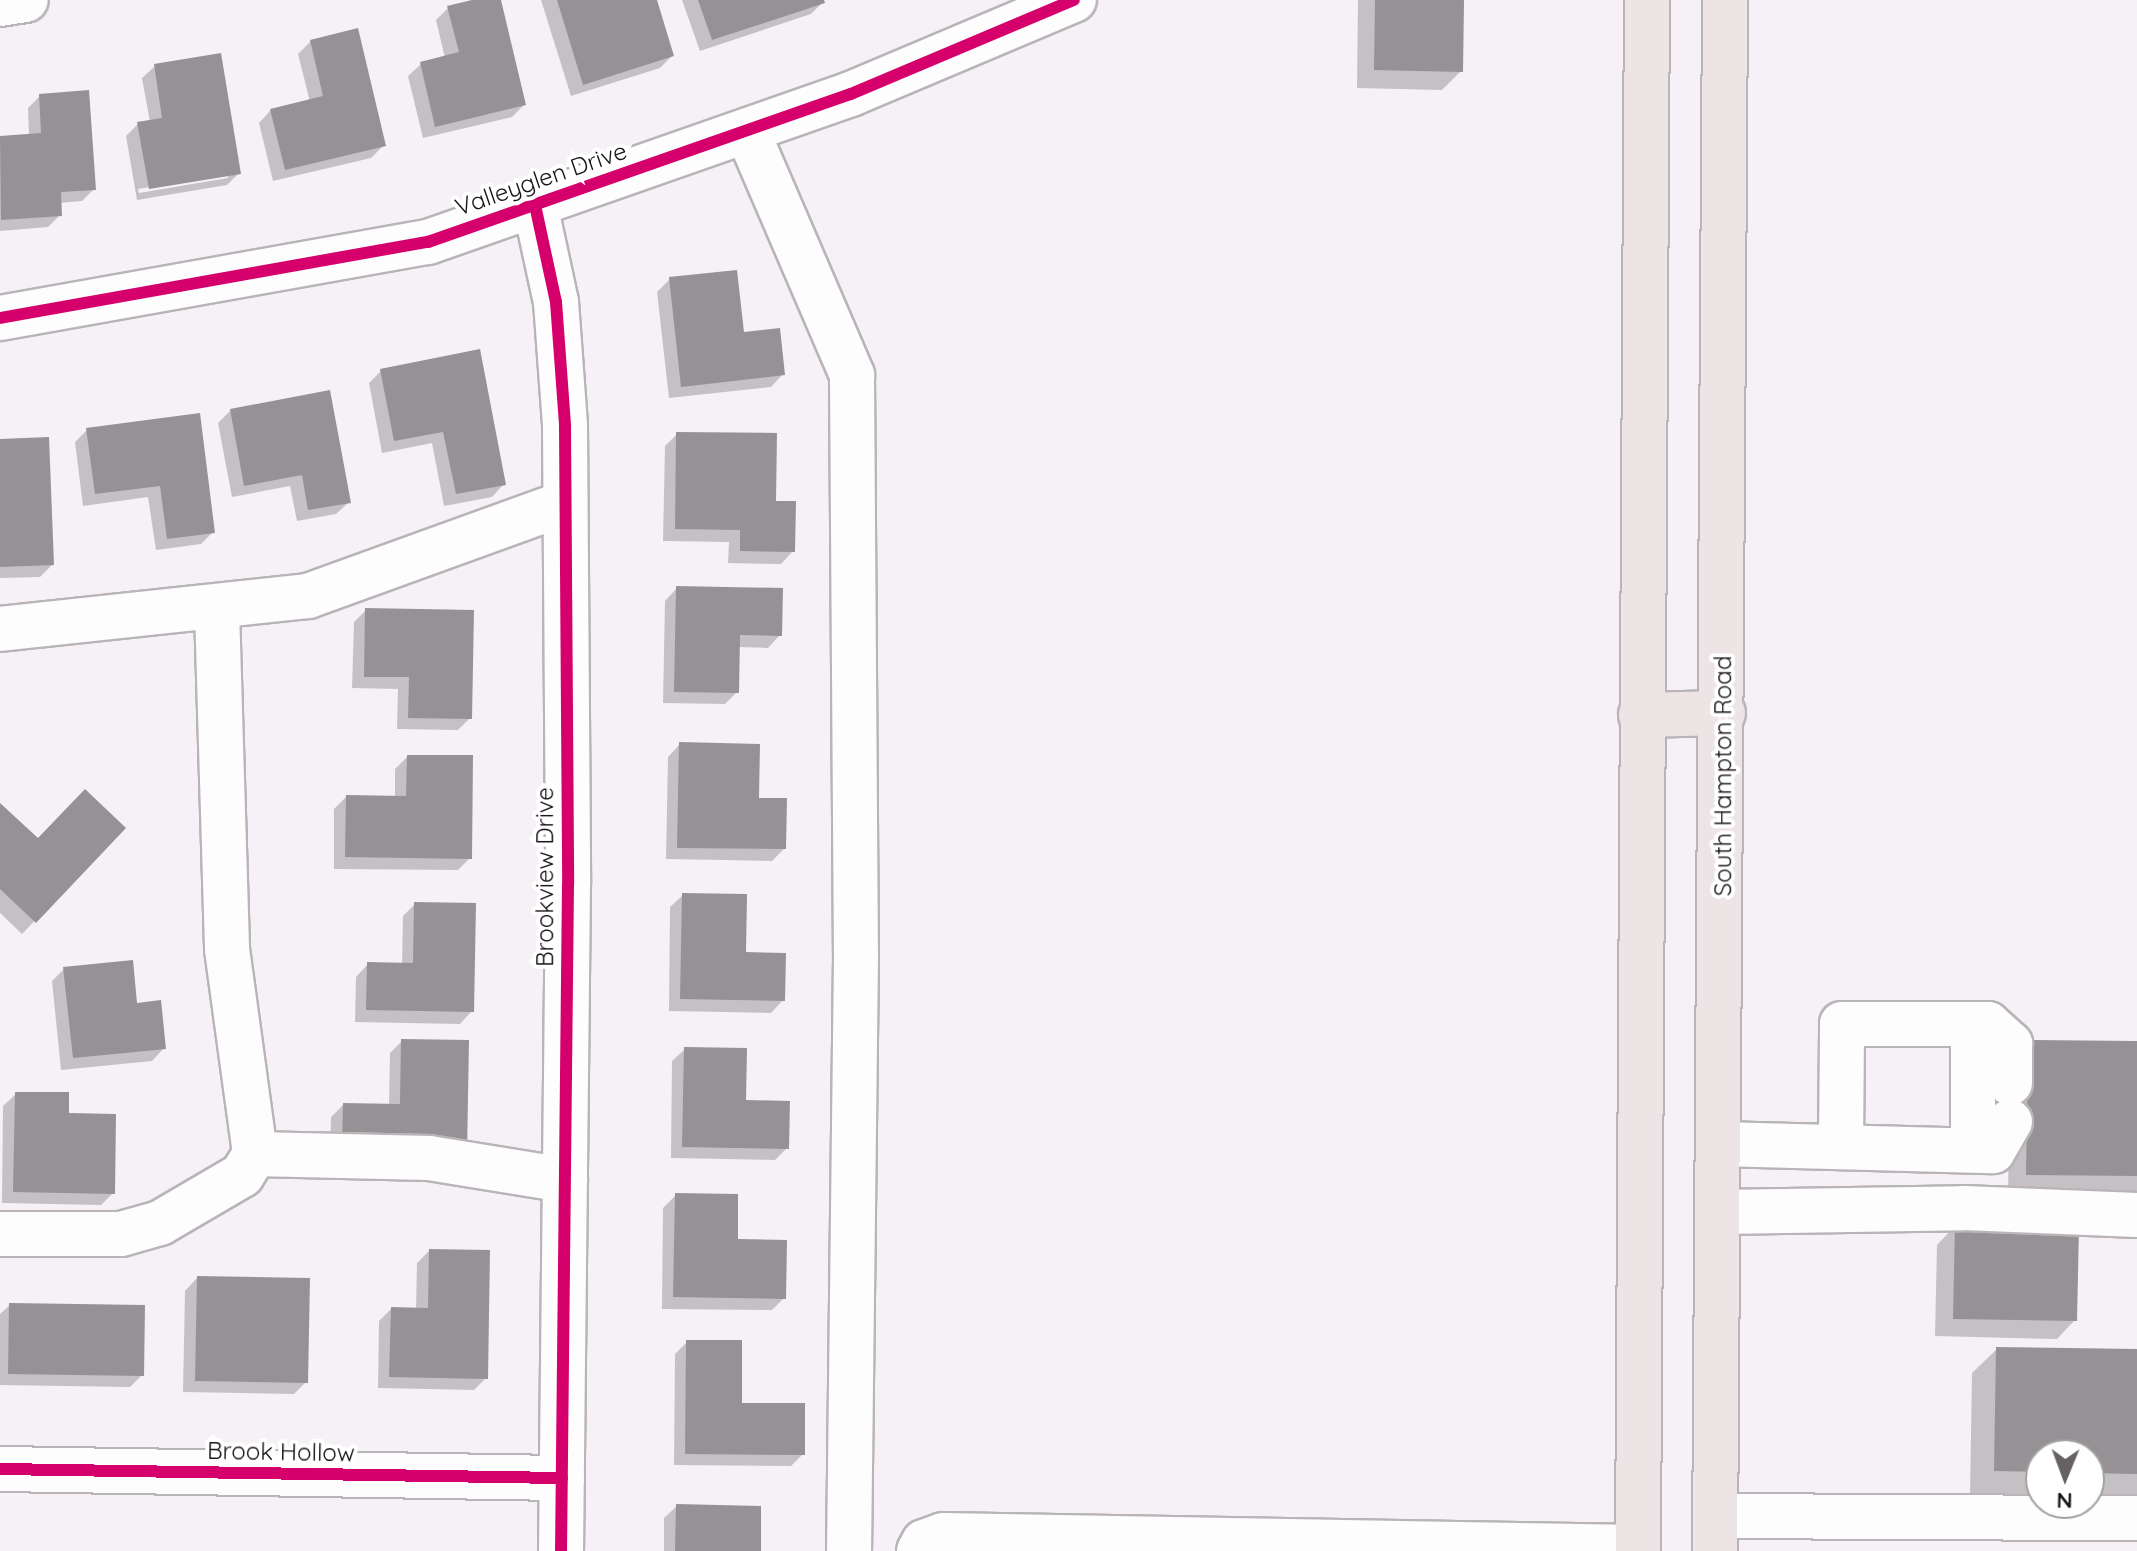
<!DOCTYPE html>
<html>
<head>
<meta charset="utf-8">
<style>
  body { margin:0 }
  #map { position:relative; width:2137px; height:1551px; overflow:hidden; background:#f6f1f6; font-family:Quicksand,sans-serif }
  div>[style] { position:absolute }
  .shadow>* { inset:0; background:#0003 }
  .building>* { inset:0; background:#959194 }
  .roads { filter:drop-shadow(2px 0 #b8b4b8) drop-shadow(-2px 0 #b8b4b8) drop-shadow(0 2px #b8b4b8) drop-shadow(0 -2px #b8b4b8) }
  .minor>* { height:44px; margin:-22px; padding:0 22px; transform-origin:22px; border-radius:22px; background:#fefdfe }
  .major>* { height:44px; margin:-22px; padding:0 22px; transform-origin:22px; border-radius:22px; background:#ece4e5 }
  .cycleway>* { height:12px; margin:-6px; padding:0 6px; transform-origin:6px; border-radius:6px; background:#d6006c }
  span { translate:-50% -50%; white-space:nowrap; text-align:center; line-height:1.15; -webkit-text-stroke:8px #fff; paint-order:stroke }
  .street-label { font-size:24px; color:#171417 }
  .north { position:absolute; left:2025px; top:1439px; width:80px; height:80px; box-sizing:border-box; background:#fff; border:2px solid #a2a1a2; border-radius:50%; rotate:181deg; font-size:22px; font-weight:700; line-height:32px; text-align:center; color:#171417 }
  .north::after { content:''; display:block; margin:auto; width:28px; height:36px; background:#656165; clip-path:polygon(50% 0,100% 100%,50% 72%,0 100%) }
</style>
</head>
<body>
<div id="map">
  <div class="shadow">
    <i style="clip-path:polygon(481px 0,499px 0,524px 105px,512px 117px,423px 138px,408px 76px,421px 64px,445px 58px,436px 20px,448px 8px)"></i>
    <i style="clip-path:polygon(541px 0,654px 0,672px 56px,660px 68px,571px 96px)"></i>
    <i style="clip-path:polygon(682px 0,822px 0,823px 2px,811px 14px,700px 51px)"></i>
    <i style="clip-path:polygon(1358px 0,1462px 0,1461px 71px,1442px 90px,1357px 88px)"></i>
    <i style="clip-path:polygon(311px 41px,384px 145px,371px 158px,273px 181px,259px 123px,271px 110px,310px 102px,298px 54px)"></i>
    <i style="clip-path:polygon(evenodd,155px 66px,239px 173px,227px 185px,137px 200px,126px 136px,138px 124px,150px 122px,142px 78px,155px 66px,228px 174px,228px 178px,139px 193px,138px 189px,228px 174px)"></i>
    <i style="clip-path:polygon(40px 96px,94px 189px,82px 201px,59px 203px,60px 215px,48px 227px,0 231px,0 138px,29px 136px,28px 108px)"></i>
    <i style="clip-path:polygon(670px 279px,783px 374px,771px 387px,669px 398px,657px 292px)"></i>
    <i style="clip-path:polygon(381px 371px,504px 484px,492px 497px,444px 506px,432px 443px,382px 453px,369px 383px)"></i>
    <i style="clip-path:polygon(231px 410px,349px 502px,336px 514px,297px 521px,290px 486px,232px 497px,218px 423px)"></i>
    <i style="clip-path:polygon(198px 416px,213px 532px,201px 544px,156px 550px,148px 497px,83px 506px,75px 442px,87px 430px)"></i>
    <i style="clip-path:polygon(677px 434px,774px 503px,793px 551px,781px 564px,728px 563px,729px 542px,663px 541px,665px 446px)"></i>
    <i style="clip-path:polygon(0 441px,52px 565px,40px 577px,0 578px)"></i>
    <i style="clip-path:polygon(677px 588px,780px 635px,768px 648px,738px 647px,737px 692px,725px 704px,663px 703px,665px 601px)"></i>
    <i style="clip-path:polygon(366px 610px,470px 718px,458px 730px,397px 729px,398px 689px,352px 688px,354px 622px)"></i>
    <i style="clip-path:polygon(680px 744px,784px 849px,772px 861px,666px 859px,668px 757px)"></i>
    <i style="clip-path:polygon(407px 757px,470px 858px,458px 870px,334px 869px,334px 809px,346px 797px,395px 797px,395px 769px)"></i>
    <i style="clip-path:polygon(0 806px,37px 841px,123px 828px,22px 934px,0 913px)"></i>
    <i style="clip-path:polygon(683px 895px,783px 1000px,771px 1013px,669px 1011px,670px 907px)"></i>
    <i style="clip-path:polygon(415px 904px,472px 1011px,460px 1024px,355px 1022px,356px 977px,368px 964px,402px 965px,403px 916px)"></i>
    <i style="clip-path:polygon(64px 969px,135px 1005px,164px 1048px,152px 1061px,61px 1070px,52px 981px)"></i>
    <i style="clip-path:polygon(402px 1041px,465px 1153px,330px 1163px,331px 1117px,343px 1105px,389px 1106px,390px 1053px)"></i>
    <i style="clip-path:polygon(2137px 1043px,2137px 1194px,2008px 1193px,2010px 1060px)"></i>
    <i style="clip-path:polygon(685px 1049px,787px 1148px,775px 1160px,671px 1158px,672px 1061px)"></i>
    <i style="clip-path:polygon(16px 1094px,67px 1115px,113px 1193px,101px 1205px,2px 1203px,3px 1106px)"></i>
    <i style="clip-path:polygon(676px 1195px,784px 1298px,772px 1310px,662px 1309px,663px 1208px)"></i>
    <i style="clip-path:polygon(1955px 1226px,2075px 1320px,2057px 1339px,1935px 1336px,1937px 1245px)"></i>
    <i style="clip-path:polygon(429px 1251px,486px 1378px,474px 1390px,378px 1388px,379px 1321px,391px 1309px,416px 1310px,417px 1263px)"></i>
    <i style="clip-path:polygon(197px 1278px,306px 1382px,294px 1394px,183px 1392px,185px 1291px)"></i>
    <i style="clip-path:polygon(10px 1305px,142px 1375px,130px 1387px,0 1385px,0 1314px)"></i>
    <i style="clip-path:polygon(687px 1342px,740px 1405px,803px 1454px,791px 1466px,674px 1465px,675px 1354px)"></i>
    <i style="clip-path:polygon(1997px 1349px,2137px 1351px,2137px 1497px,2089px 1497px,2089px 1455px,2041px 1455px,2041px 1496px,1970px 1495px,1972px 1373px)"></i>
    <i style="clip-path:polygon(677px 1506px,759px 1551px,664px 1551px,664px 1518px)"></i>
  </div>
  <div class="building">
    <i style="clip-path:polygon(472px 0,501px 0,526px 105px,435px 127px,420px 62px,459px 52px,447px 6px)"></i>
    <i style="clip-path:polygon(557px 0,657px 0,674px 56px,583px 85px)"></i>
    <i style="clip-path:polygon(698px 0,824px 0,825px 3px,712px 40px)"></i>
    <i style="clip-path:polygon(1375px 0,1464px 0,1463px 72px,1374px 70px)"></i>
    <i style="clip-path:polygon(358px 28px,386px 146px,285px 170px,270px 109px,323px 96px,310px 40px)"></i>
    <i style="clip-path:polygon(221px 53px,241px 174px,149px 189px,137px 122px,162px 118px,154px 64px)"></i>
    <i style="clip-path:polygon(89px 90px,96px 190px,61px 192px,62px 216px,1px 220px,0 136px,41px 133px,39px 94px)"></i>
    <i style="clip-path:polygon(737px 270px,744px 332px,780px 328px,785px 375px,681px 387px,669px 277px)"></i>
    <i style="clip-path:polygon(480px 349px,506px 485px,456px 494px,443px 432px,394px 441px,380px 369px)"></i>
    <i style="clip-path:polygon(330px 390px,351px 503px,308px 510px,302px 475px,244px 486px,230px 409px)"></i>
    <i style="clip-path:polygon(200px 413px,215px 533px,167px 539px,160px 486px,95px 494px,86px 428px)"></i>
    <i style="clip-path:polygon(676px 432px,777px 433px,776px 501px,796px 501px,795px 552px,740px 551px,740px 530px,675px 529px)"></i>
    <i style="clip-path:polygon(49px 437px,54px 565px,0 567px,0 439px)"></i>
    <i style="clip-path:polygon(676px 586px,783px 588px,782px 636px,740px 635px,739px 693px,674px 692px)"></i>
    <i style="clip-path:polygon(365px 608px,474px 610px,472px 719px,408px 718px,409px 677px,364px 677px)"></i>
    <i style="clip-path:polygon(679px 742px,760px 744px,759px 798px,787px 798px,786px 849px,677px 848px)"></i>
    <i style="clip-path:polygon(407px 755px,473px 755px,472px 859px,345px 857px,346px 795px,406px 796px)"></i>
    <i style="clip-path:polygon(85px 789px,126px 828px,36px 923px,0 889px,0 803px,38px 838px)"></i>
    <i style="clip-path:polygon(682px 893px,747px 894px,746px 952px,786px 953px,785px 1001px,680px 999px)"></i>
    <i style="clip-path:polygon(414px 902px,476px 903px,474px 1012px,366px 1010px,367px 962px,413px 963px)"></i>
    <i style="clip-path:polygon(133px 960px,137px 1003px,161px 1000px,166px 1049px,73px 1058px,63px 967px)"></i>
    <i style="clip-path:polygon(401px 1039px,469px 1040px,467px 1154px,342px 1152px,343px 1103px,400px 1104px)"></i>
    <i style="clip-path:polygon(2028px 1040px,2137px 1041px,2137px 1176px,2026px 1175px)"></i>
    <i style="clip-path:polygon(684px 1047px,747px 1048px,746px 1100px,790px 1101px,789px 1149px,682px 1147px)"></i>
    <i style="clip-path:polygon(15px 1092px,69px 1092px,69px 1113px,116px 1114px,115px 1194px,13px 1192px)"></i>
    <i style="clip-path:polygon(675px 1193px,738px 1194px,738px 1239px,787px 1240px,786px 1299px,673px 1297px)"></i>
    <i style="clip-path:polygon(1955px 1224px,2079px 1227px,2077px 1321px,1953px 1319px)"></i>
    <i style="clip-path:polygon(429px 1249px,490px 1250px,488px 1379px,389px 1377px,391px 1307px,428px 1308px)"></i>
    <i style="clip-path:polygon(197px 1276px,310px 1278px,308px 1383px,195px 1381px)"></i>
    <i style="clip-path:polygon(9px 1303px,145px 1305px,144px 1376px,8px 1374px)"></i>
    <i style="clip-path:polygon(686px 1340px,742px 1340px,742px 1403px,805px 1403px,805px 1455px,685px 1454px)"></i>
    <i style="clip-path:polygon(1996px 1347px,2137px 1349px,2137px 1474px,2089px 1473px,2089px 1455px,2041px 1455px,2041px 1472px,1994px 1471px)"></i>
    <i style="clip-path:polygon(676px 1504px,761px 1506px,761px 1551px,675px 1551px)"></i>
  </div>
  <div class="roads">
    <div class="minor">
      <i style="left:0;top:4px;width:26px;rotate:-9deg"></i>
      <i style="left:747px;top:131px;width:266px;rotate:66.7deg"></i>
      <i style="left:852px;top:375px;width:581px;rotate:89.61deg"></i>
      <i style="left:856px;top:956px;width:595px;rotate:90.67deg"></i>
      <i style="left:535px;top:205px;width:99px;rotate:77.8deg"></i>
      <i style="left:556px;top:302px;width:124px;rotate:85.8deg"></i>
      <i style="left:565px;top:426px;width:458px;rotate:89.6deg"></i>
      <i style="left:568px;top:884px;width:667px;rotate:90.6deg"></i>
      <i style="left:0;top:318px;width:435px;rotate:-10.1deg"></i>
      <i style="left:428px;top:242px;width:448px;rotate:-19.3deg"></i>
      <i style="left:851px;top:94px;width:242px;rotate:-22.9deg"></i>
      <i style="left:217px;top:610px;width:339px;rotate:88.3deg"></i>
      <i style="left:227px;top:949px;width:207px;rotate:82.2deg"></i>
      <i style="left:255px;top:1154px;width:174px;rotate:1.3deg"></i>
      <i style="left:429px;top:1158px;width:138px;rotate:9.2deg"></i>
      <i style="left:0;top:629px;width:310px;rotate:-6.1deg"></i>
      <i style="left:308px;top:596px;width:273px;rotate:-19.9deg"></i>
      <i style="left:1719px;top:1144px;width:274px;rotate:1.5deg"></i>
      <i style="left:1993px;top:1151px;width:34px;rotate:-60deg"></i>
      <i style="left:1841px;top:1147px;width:123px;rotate:-89.5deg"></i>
      <i style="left:1842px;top:1024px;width:146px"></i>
      <i style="left:1988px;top:1024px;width:30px;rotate:42deg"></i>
      <i style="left:2010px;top:1044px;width:39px;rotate:90deg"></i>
      <i style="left:1973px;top:1150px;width:126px;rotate:-90deg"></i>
      <i style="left:1719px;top:1212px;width:245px;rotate:-0.9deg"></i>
      <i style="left:1964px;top:1208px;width:173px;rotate:2.3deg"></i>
      <i style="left:0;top:1234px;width:121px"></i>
      <i style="left:121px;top:1234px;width:41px;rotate:-15.8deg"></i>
      <i style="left:160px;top:1223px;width:95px;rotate:-30.3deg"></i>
      <i style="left:242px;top:1175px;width:25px;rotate:-58deg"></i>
      <i style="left:0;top:1469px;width:562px;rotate:0.92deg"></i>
      <i style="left:1716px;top:1516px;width:421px;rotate:0.3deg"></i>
      <i style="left:919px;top:1551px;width:10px;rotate:-61deg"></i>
      <i style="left:924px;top:1542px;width:20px;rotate:-20deg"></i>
      <i style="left:943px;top:1535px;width:695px;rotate:0.99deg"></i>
    </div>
    <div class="major">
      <i style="left:1641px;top:715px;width:82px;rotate:-1.4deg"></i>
      <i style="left:1638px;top:1551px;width:1551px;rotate:-89.67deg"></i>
      <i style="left:1715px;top:1551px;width:1551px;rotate:-89.63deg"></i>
    </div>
  </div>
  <div class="cycleway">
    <i style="left:535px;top:205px;width:99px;rotate:77.8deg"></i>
    <i style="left:556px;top:302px;width:124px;rotate:85.8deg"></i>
    <i style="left:565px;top:426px;width:458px;rotate:89.6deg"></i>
    <i style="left:568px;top:884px;width:667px;rotate:90.6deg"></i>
    <i style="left:0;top:318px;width:435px;rotate:-10.1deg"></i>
    <i style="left:428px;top:242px;width:448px;rotate:-19.3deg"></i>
    <i style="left:851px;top:94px;width:242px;rotate:-22.9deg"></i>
    <i style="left:0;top:1469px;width:562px;rotate:0.92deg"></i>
  </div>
  <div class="street-label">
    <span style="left:541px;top:179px;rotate:-19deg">Valleyglen Drive</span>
    <span style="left:1723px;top:776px;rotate:-90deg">South Hampton Road</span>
    <span style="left:545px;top:877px;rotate:-90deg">Brookview Drive</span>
    <span style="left:281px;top:1452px;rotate:1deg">Brook Hollow</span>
  </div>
  <div class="north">N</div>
</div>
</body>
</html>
